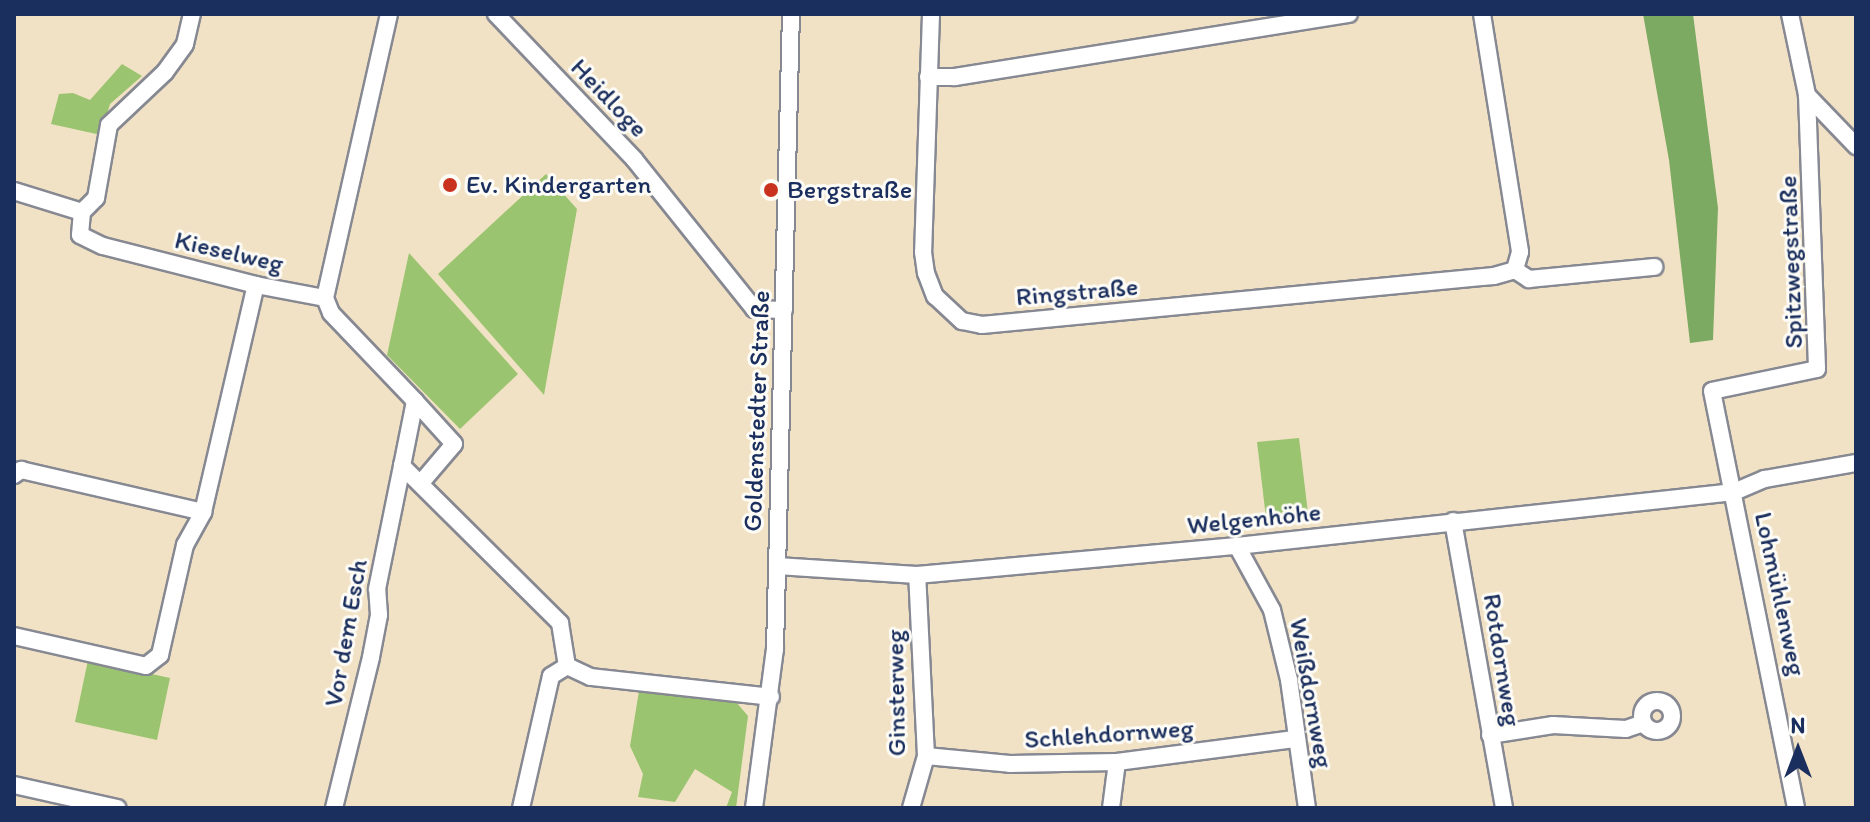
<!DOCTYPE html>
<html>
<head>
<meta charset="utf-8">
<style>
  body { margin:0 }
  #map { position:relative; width:1870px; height:822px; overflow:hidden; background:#f2e2c5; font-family:Itim,sans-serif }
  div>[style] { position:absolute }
  .green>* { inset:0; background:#9bc470 }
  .forest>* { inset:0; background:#7caa62 }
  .roads { filter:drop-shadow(2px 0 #868892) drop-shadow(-2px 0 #868892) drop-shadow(0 2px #868892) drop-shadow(0 -2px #868892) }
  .street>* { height:16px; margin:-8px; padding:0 8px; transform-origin:8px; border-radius:8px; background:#fff }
  .street>.ring { margin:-8px; padding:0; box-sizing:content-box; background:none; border:16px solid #fff; border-radius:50% }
  .dots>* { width:22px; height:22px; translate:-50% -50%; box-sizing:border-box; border:4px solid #fdfcf7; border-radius:50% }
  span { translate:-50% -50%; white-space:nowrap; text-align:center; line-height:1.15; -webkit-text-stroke:6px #fdfcf7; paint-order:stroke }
  .street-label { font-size:26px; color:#1b2f5e }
  .poi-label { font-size:26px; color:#1b2f5e }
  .left { translate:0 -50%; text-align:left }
  .frame { position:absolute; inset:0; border:16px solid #1b2f5e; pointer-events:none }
  .north { position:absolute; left:1758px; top:710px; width:80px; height:80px; -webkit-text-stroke:6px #fdfcf7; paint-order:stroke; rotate:0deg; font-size:22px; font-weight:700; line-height:32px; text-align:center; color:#1b2f5e }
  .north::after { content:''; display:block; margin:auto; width:28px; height:36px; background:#1b2f5e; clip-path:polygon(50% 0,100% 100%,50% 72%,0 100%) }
</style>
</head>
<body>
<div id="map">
  <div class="green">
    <i style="clip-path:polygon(122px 64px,142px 76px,110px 104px,101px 135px,51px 124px,59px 94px,73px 93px,90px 100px)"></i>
    <i style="clip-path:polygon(546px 174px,577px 209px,544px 395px,438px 274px)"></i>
    <i style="clip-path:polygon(409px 253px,518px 374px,460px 429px,387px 355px)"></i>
    <i style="clip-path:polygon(1299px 438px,1308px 513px,1266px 518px,1257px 442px)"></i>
    <i style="clip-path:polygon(88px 660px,170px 678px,157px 740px,75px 722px)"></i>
    <i style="clip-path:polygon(639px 691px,736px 702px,748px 716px,736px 808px,726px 808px,732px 792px,695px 769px,675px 802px,638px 797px,643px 774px,630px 746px)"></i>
  </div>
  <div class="forest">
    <i style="clip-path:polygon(1643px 14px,1693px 14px,1718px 208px,1713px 340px,1690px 343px,1669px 160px)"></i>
  </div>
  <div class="roads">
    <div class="street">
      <i style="left:496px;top:14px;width:200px;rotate:46.4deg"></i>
      <i style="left:634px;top:159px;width:192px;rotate:51.3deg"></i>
      <i style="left:754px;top:309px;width:30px;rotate:2deg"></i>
      <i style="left:931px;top:14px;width:238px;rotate:91.9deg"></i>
      <i style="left:923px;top:252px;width:21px;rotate:82deg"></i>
      <i style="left:926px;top:273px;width:25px;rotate:69deg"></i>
      <i style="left:935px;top:296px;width:37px;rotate:43deg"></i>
      <i style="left:962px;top:321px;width:20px;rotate:11deg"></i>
      <i style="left:982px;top:325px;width:514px;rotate:-5.47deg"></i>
      <i style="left:1494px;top:276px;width:22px;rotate:-16deg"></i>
      <i style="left:1482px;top:14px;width:241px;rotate:80.9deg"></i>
      <i style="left:1520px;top:252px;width:19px;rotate:106deg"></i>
      <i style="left:1790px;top:14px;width:83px;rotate:78.1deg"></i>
      <i style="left:1807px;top:95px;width:274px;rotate:87.9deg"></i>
      <i style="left:1817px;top:369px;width:107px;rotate:168.2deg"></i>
      <i style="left:1712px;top:391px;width:425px;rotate:78.6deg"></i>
      <i style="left:928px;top:77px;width:27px"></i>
      <i style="left:955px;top:77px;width:399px;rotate:-9.1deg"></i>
      <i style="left:1807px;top:95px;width:71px;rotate:46.1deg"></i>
      <i style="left:14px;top:191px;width:71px;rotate:17.2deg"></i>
      <i style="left:82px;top:212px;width:23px;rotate:95deg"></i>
      <i style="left:80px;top:235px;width:25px;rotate:26deg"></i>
      <i style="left:103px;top:246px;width:158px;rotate:14.3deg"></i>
      <i style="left:256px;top:285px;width:70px;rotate:10.7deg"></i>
      <i style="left:82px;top:212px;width:20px;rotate:-45deg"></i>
      <i style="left:96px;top:198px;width:74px;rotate:-79.9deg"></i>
      <i style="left:109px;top:125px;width:77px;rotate:-43.4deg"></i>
      <i style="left:165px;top:72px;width:34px;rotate:-54deg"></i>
      <i style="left:185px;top:44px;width:31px;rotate:-77deg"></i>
      <i style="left:1515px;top:270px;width:17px;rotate:33deg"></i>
      <i style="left:1529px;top:279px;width:126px;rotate:-5.5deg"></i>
      <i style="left:325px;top:298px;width:16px;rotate:68deg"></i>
      <i style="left:331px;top:313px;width:122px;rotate:46.3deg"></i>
      <i style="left:415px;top:401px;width:66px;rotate:101.3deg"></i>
      <i style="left:402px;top:466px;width:223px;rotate:44.8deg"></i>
      <i style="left:560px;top:623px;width:44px;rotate:80.8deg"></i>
      <i style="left:567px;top:666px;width:26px;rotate:25deg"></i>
      <i style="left:591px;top:677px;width:181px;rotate:6.3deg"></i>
      <i style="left:325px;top:298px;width:291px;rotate:-77.3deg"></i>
      <i style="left:415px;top:401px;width:58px;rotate:47.8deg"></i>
      <i style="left:454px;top:444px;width:52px;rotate:130.4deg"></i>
      <i style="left:14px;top:475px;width:9px;rotate:-36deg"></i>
      <i style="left:21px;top:470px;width:187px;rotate:13deg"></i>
      <i style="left:1453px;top:521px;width:291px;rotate:79.9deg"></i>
      <i style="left:1237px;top:546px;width:73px;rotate:61.3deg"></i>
      <i style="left:1272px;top:610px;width:72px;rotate:76.3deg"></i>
      <i style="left:1289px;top:680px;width:129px;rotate:82deg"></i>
      <i style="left:777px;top:566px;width:140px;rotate:3.7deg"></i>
      <i style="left:917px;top:575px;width:321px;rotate:-5.2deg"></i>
      <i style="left:1237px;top:546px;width:500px;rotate:-6.2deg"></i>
      <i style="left:1734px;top:492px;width:34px;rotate:-23deg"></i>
      <i style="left:1765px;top:479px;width:92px;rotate:-10deg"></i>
      <i style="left:14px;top:636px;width:135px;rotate:12.8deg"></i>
      <i style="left:146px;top:666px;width:18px;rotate:-38deg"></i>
      <i style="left:160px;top:655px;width:113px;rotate:-77.2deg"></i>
      <i style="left:185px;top:545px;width:38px;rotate:-61deg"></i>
      <i style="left:203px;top:512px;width:233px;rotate:-76.9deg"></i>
      <i class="ring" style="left:1642px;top:701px;width:14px;height:14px"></i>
      <i style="left:1490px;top:735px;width:64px;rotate:-9deg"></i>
      <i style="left:1553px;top:725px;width:73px;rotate:3.1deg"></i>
      <i style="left:1626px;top:729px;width:18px;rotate:-19deg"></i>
      <i style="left:926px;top:756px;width:84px;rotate:5.4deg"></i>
      <i style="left:1010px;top:764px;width:107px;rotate:-1.1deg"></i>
      <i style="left:1117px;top:762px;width:179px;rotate:-7.4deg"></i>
      <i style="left:14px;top:785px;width:106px;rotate:12.6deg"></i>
      <i style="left:334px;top:808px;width:155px;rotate:-76.2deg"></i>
      <i style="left:371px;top:657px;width:43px;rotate:-79.2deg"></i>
      <i style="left:379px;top:615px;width:26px;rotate:-94deg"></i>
      <i style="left:377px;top:589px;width:126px;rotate:-78.5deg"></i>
      <i style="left:521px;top:808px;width:135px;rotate:-77.2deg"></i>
      <i style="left:551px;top:676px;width:19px;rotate:-32deg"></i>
      <i style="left:754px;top:808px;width:160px;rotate:-82.5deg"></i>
      <i style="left:775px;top:649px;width:635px;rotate:-88.56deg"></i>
      <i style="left:911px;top:808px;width:54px;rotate:-73.9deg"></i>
      <i style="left:926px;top:756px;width:181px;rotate:-92.8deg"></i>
      <i style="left:1111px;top:808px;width:46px;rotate:-82.6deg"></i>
    </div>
  </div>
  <div class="dots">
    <i style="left:450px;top:185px;background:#c8321e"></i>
    <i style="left:771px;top:190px;background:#c8321e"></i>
  </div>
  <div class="street-label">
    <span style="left:609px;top:98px;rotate:46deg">Heidloge</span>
    <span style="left:229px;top:252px;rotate:13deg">Kieselweg</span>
    <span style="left:1791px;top:262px;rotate:-92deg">Spitzwegstraße</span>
    <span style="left:1077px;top:292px;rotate:-5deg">Ringstraße</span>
    <span style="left:757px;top:411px;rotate:-88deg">Goldenstedter Straße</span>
    <span style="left:1254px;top:519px;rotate:-6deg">Welgenhöhe</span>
    <span style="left:1780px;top:594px;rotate:78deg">Lohmühlenweg</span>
    <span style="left:346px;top:633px;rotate:-80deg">Vor dem Esch</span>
    <span style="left:1502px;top:660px;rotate:81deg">Rotdornweg</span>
    <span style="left:896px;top:693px;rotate:-91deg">Ginsterweg</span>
    <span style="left:1311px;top:693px;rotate:80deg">Weißdornweg</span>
    <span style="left:1109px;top:734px;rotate:-4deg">Schlehdornweg</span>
  </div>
  <div class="poi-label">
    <span class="left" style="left:466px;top:185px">Ev. Kindergarten</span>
    <span class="left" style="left:787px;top:190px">Bergstraße</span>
  </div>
  <div class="frame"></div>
  <div class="north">N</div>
</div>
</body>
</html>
